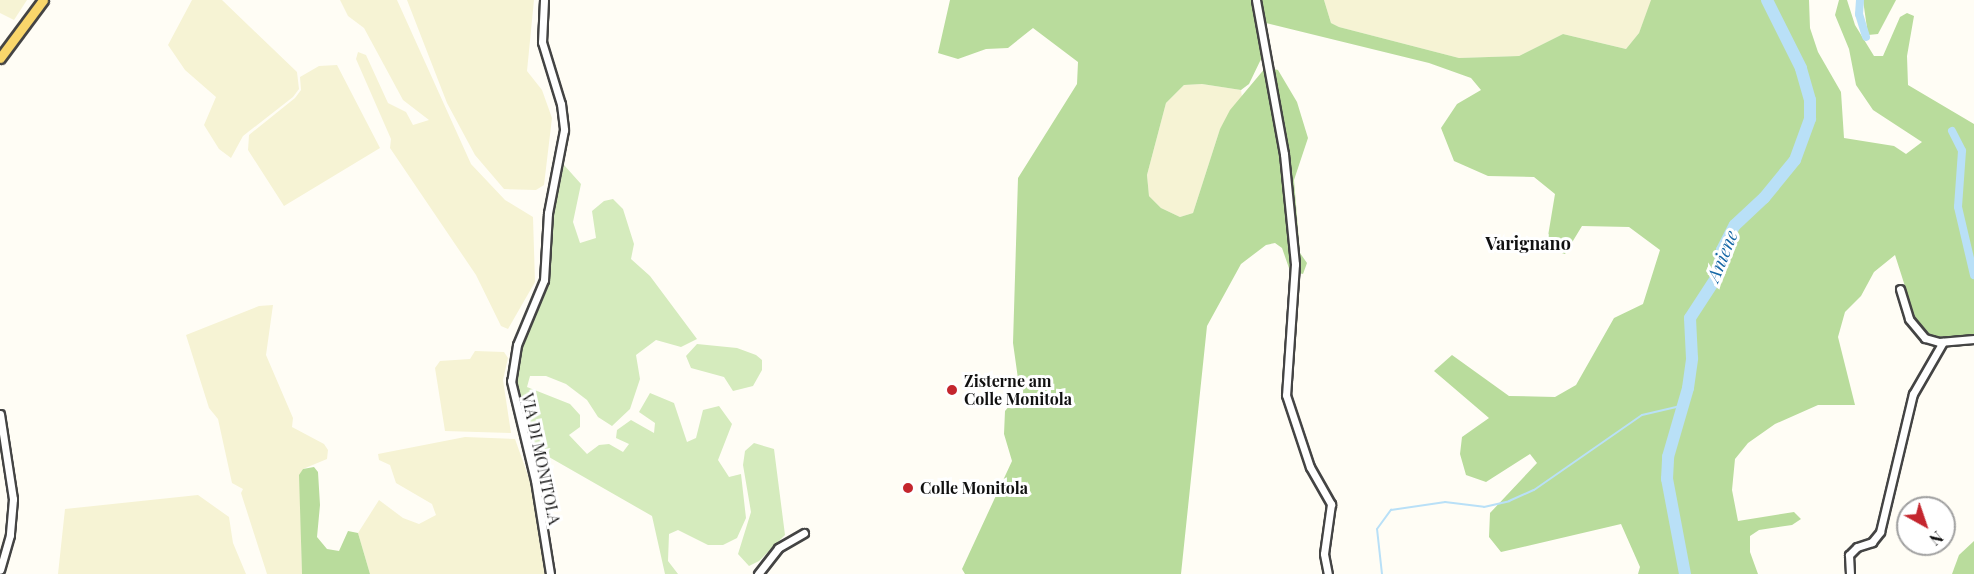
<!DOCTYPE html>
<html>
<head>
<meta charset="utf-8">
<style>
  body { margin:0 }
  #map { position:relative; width:1974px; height:574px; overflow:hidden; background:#fffdf5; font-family:"Playfair Display",serif }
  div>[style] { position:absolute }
  .farmland>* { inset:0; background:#f6f3d4 }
  .green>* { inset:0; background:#d5ebbd }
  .forest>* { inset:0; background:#b9dc9c }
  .stream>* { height:2px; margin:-1px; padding:0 1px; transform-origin:1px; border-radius:1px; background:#b9e0f7 }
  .canal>* { height:8px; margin:-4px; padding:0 4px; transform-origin:4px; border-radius:4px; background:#b9e0f7 }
  .river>* { height:12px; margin:-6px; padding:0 6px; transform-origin:6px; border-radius:6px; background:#b9e0f7 }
  .roads { filter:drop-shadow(2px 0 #444) drop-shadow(-2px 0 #444) drop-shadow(0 2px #444) drop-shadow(0 -2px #444) }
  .minor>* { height:7px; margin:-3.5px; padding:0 3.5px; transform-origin:3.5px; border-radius:3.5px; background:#fff }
  .major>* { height:9px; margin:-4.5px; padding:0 4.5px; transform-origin:4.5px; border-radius:4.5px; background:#f9d66b }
  .dots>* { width:16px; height:16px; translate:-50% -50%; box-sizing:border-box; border:3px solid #fff; border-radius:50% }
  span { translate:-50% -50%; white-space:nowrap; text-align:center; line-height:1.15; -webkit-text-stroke:6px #fff; paint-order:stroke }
  .poi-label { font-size:16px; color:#111; font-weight:700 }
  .left { translate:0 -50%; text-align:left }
  .street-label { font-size:16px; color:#111 }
  .neighbourhood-label { font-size:18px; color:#111; font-weight:700 }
  .water-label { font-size:18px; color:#1768a6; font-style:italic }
  .north { position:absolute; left:1896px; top:496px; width:60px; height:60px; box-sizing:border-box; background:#fff; border:2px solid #a0a0a0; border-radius:50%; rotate:140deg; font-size:16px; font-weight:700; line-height:24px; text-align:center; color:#111 }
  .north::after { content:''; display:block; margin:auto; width:21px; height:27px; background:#c4262e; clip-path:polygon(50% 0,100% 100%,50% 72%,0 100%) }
</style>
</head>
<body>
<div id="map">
  <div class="farmland">
    <i style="clip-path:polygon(0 0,27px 0,14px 20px,0 13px)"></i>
    <i style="clip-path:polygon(192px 0,222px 0,297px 72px,299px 89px,293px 97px,243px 136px,231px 158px,219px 149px,204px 125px,216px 97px,185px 70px,168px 45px)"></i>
    <i style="clip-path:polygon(340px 0,397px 0,471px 164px,505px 200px,533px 217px,535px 282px,508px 329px,501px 326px,476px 275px,390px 148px,391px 139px,356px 59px,358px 52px,366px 55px,388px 103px,406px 112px,413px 125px,429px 120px,403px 100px,364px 28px,348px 16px)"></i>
    <i style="clip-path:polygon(407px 0,534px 0,527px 71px,542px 90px,552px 118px,544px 185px,536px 190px,504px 189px,475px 155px,447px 103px)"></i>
    <i style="clip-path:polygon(1324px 0,1651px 0,1651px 2px,1639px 33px,1626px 49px,1563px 34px,1519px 56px,1459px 58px,1339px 27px,1331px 23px)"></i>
    <i style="clip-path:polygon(337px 65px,380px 148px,284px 206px,248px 150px,249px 135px,295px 98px,301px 90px,300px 77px,319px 66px)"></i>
    <i style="clip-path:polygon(1202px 84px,1241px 90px,1242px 97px,1220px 129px,1193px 213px,1180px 217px,1161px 208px,1149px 196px,1147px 175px,1166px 103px,1184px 85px)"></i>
    <i style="clip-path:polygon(273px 305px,266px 355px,293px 418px,292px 427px,324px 444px,328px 450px,327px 459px,303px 469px,300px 475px,302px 574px,267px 574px,241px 493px,243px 489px,232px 483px,218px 419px,209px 408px,186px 335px,259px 306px)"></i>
    <i style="clip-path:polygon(475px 351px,504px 352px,508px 358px,503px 380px,511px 433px,445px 431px,435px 368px,440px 361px,470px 359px)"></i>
    <i style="clip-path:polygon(465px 437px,515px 439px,530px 481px,546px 574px,370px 574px,358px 533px,379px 500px,403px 518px,419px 524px,436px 515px,432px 504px,396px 483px,390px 465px,379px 460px,378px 454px)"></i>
    <i style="clip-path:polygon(198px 495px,229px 517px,233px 543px,246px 574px,58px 574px,65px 509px)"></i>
  </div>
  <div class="green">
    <i style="clip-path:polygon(564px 165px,581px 184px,573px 222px,580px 243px,596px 238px,592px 211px,604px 201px,613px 199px,623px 209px,634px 244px,631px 259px,650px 276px,697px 339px,681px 347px,656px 340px,636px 355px,640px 379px,630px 409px,612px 426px,598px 417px,587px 400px,566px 384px,546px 376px,530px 376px,527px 387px,570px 404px,580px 415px,580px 427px,569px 435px,587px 454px,599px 445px,609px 444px,623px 452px,629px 444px,616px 438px,617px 430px,631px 420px,654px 433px,655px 423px,639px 412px,650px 393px,674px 403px,687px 442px,696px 438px,703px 410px,719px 406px,732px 424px,718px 460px,729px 477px,741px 474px,746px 518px,737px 538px,723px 545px,708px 545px,678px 530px,669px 534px,668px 561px,678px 574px,665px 574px,652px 516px,528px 445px,514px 375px,520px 344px,545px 290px,554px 205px)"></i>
    <i style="clip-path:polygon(697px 344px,737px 348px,756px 355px,762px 360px,762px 370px,753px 386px,733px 391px,724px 377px,691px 368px,686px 356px)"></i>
    <i style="clip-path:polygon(754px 443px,774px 449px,785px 535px,759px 561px,749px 566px,738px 554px,751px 512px,743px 465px,745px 451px)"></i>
  </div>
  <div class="forest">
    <i style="clip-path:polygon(950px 0,1255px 0,1263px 55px,1249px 84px,1241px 90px,1202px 84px,1184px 85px,1166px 103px,1147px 175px,1149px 196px,1161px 208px,1180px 217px,1193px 213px,1220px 129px,1230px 110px,1266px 67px,1278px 70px,1297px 102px,1308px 138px,1294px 180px,1300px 253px,1307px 263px,1303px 274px,1290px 271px,1282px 248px,1275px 243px,1266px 245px,1241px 264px,1207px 326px,1181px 574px,965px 574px,962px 569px,1012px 461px,1004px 434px,1005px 411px,1020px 393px,1013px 343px,1018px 178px,1077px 84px,1078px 62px,1033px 28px,1008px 48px,986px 49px,958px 59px,938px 53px)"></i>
    <i style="clip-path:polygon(1259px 0,1324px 0,1331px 23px,1339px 27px,1459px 58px,1519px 56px,1563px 34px,1626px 49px,1639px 33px,1651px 0,1809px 0,1810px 28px,1818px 52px,1841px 92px,1844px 138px,1894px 146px,1906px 154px,1922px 142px,1873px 110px,1856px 85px,1849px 49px,1835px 15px,1839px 0,1847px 0,1855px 25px,1874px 56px,1883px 56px,1900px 17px,1907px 13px,1914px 16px,1907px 56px,1908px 85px,1974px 124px,1974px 336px,1935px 337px,1918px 327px,1895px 255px,1874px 272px,1861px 296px,1845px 312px,1838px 337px,1855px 405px,1818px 405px,1775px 424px,1748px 443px,1735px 459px,1732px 490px,1738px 521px,1794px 512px,1801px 519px,1792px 525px,1759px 530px,1750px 536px,1750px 552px,1758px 574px,1638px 574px,1640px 567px,1621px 524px,1501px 552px,1489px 537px,1490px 513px,1537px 463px,1530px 454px,1486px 482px,1466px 475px,1460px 454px,1462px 437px,1489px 418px,1434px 371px,1452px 355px,1509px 396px,1555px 397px,1576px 385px,1614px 318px,1643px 304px,1660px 250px,1629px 227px,1582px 226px,1565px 254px,1546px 248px,1555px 194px,1534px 177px,1488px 176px,1454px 161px,1441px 128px,1457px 104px,1481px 90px,1471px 78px,1429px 63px,1262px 22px)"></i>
    <i style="clip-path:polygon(1863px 0,1896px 0,1878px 34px,1868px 35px)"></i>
    <i style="clip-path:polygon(314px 467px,318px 472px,320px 505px,317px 537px,327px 549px,339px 551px,348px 531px,358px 533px,370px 574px,302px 574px,299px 475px,303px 469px)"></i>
    <i style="clip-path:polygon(1974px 541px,1974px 574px,1952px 574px,1959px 555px)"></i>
  </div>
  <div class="stream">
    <i style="left:1382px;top:574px;width:45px;rotate:-96.3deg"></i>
    <i style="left:1377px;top:529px;width:24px;rotate:-54deg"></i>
    <i style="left:1391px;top:510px;width:55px;rotate:-8.4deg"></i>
    <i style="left:1445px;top:502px;width:39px;rotate:7deg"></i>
    <i style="left:1484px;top:507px;width:26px;rotate:-13deg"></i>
    <i style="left:1509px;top:501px;width:27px;rotate:-24deg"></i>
    <i style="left:1534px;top:490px;width:131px;rotate:-34.8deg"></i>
    <i style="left:1642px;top:415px;width:44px;rotate:-13.1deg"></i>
  </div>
  <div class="canal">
    <i style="left:1860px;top:0;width:14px;rotate:94deg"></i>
    <i style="left:1859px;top:14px;width:24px;rotate:73deg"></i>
    <i style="left:1952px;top:131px;width:22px;rotate:63deg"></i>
    <i style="left:1962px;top:151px;width:56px;rotate:94.1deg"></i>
    <i style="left:1958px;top:207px;width:70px;rotate:76.8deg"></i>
  </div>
  <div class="river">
    <i style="left:1685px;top:574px;width:97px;rotate:-100.7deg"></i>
    <i style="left:1667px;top:479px;width:22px;rotate:-87deg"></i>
    <i style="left:1668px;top:457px;width:72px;rotate:-73.8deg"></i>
    <i style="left:1688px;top:388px;width:30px;rotate:-82deg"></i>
    <i style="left:1692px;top:358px;width:40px;rotate:-92.9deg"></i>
    <i style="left:1690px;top:318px;width:51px;rotate:-56.9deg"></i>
    <i style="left:1718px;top:275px;width:25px;rotate:-81deg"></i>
    <i style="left:1722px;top:250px;width:28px;rotate:-63deg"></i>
    <i style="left:1735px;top:225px;width:40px;rotate:-43deg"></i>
    <i style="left:1764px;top:198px;width:49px;rotate:-50.8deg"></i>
    <i style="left:1795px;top:160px;width:44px;rotate:-69.9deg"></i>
    <i style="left:1810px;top:119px;width:19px;rotate:-90deg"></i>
    <i style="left:1810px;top:100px;width:33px;rotate:-106deg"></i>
    <i style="left:1801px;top:68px;width:76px;rotate:-116.6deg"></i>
  </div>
  <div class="roads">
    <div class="minor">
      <i style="left:544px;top:0;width:42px;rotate:92.7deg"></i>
      <i style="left:542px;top:42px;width:65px;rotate:73deg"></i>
      <i style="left:561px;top:104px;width:26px;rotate:83deg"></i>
      <i style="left:564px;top:130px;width:85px;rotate:100.9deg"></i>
      <i style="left:548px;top:213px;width:67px;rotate:93.4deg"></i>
      <i style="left:544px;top:280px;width:70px;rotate:112.6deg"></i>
      <i style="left:517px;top:345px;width:36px;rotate:99deg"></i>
      <i style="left:511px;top:381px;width:102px;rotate:76.4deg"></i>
      <i style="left:535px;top:480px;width:95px;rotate:80.9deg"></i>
      <i style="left:1256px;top:0;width:157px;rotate:79.7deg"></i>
      <i style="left:1284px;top:154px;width:111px;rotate:84.3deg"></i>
      <i style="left:1295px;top:264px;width:131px;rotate:93.9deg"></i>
      <i style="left:1286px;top:395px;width:76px;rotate:71.6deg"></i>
      <i style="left:1310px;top:467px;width:43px;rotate:60.4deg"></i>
      <i style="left:1331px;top:504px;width:50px;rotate:98deg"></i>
      <i style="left:1324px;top:554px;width:20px;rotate:79deg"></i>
      <i style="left:1900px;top:289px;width:31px;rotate:73deg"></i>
      <i style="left:1909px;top:319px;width:25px;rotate:50deg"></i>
      <i style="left:1925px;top:338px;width:15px;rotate:16deg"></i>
      <i style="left:1939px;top:342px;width:35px;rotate:-5deg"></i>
      <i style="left:0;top:414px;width:86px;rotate:81.3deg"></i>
      <i style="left:13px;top:499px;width:36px;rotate:95deg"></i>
      <i style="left:10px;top:535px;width:36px;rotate:106deg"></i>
      <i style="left:758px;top:574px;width:33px;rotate:-52deg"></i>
      <i style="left:778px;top:548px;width:30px;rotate:-30deg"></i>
      <i style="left:1850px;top:574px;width:19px;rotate:-93deg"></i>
      <i style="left:1849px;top:555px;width:11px;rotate:-45deg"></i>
      <i style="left:1857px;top:547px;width:16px;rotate:-18deg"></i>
      <i style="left:1872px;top:542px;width:13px;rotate:-51deg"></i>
      <i style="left:1880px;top:532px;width:142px;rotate:-76.6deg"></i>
      <i style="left:1913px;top:394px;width:60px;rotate:-60deg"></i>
    </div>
    <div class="major">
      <i style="left:0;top:58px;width:72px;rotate:-53.4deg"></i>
    </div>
  </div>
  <div class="dots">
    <i style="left:952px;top:390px;background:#c4262e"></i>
    <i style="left:908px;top:488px;background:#c4262e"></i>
  </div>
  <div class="poi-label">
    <span class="left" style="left:964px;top:390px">Zisterne am<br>Colle Monitola</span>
    <span class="left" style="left:920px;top:488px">Colle Monitola</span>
  </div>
  <div class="street-label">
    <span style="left:541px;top:459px;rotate:78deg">VIA DI MONITOLA</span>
  </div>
  <div class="neighbourhood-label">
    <span style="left:1528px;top:243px">Varignano</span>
  </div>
  <div class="water-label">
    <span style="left:1722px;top:256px;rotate:-68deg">Aniene</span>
  </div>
  <div class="north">N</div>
</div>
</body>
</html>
